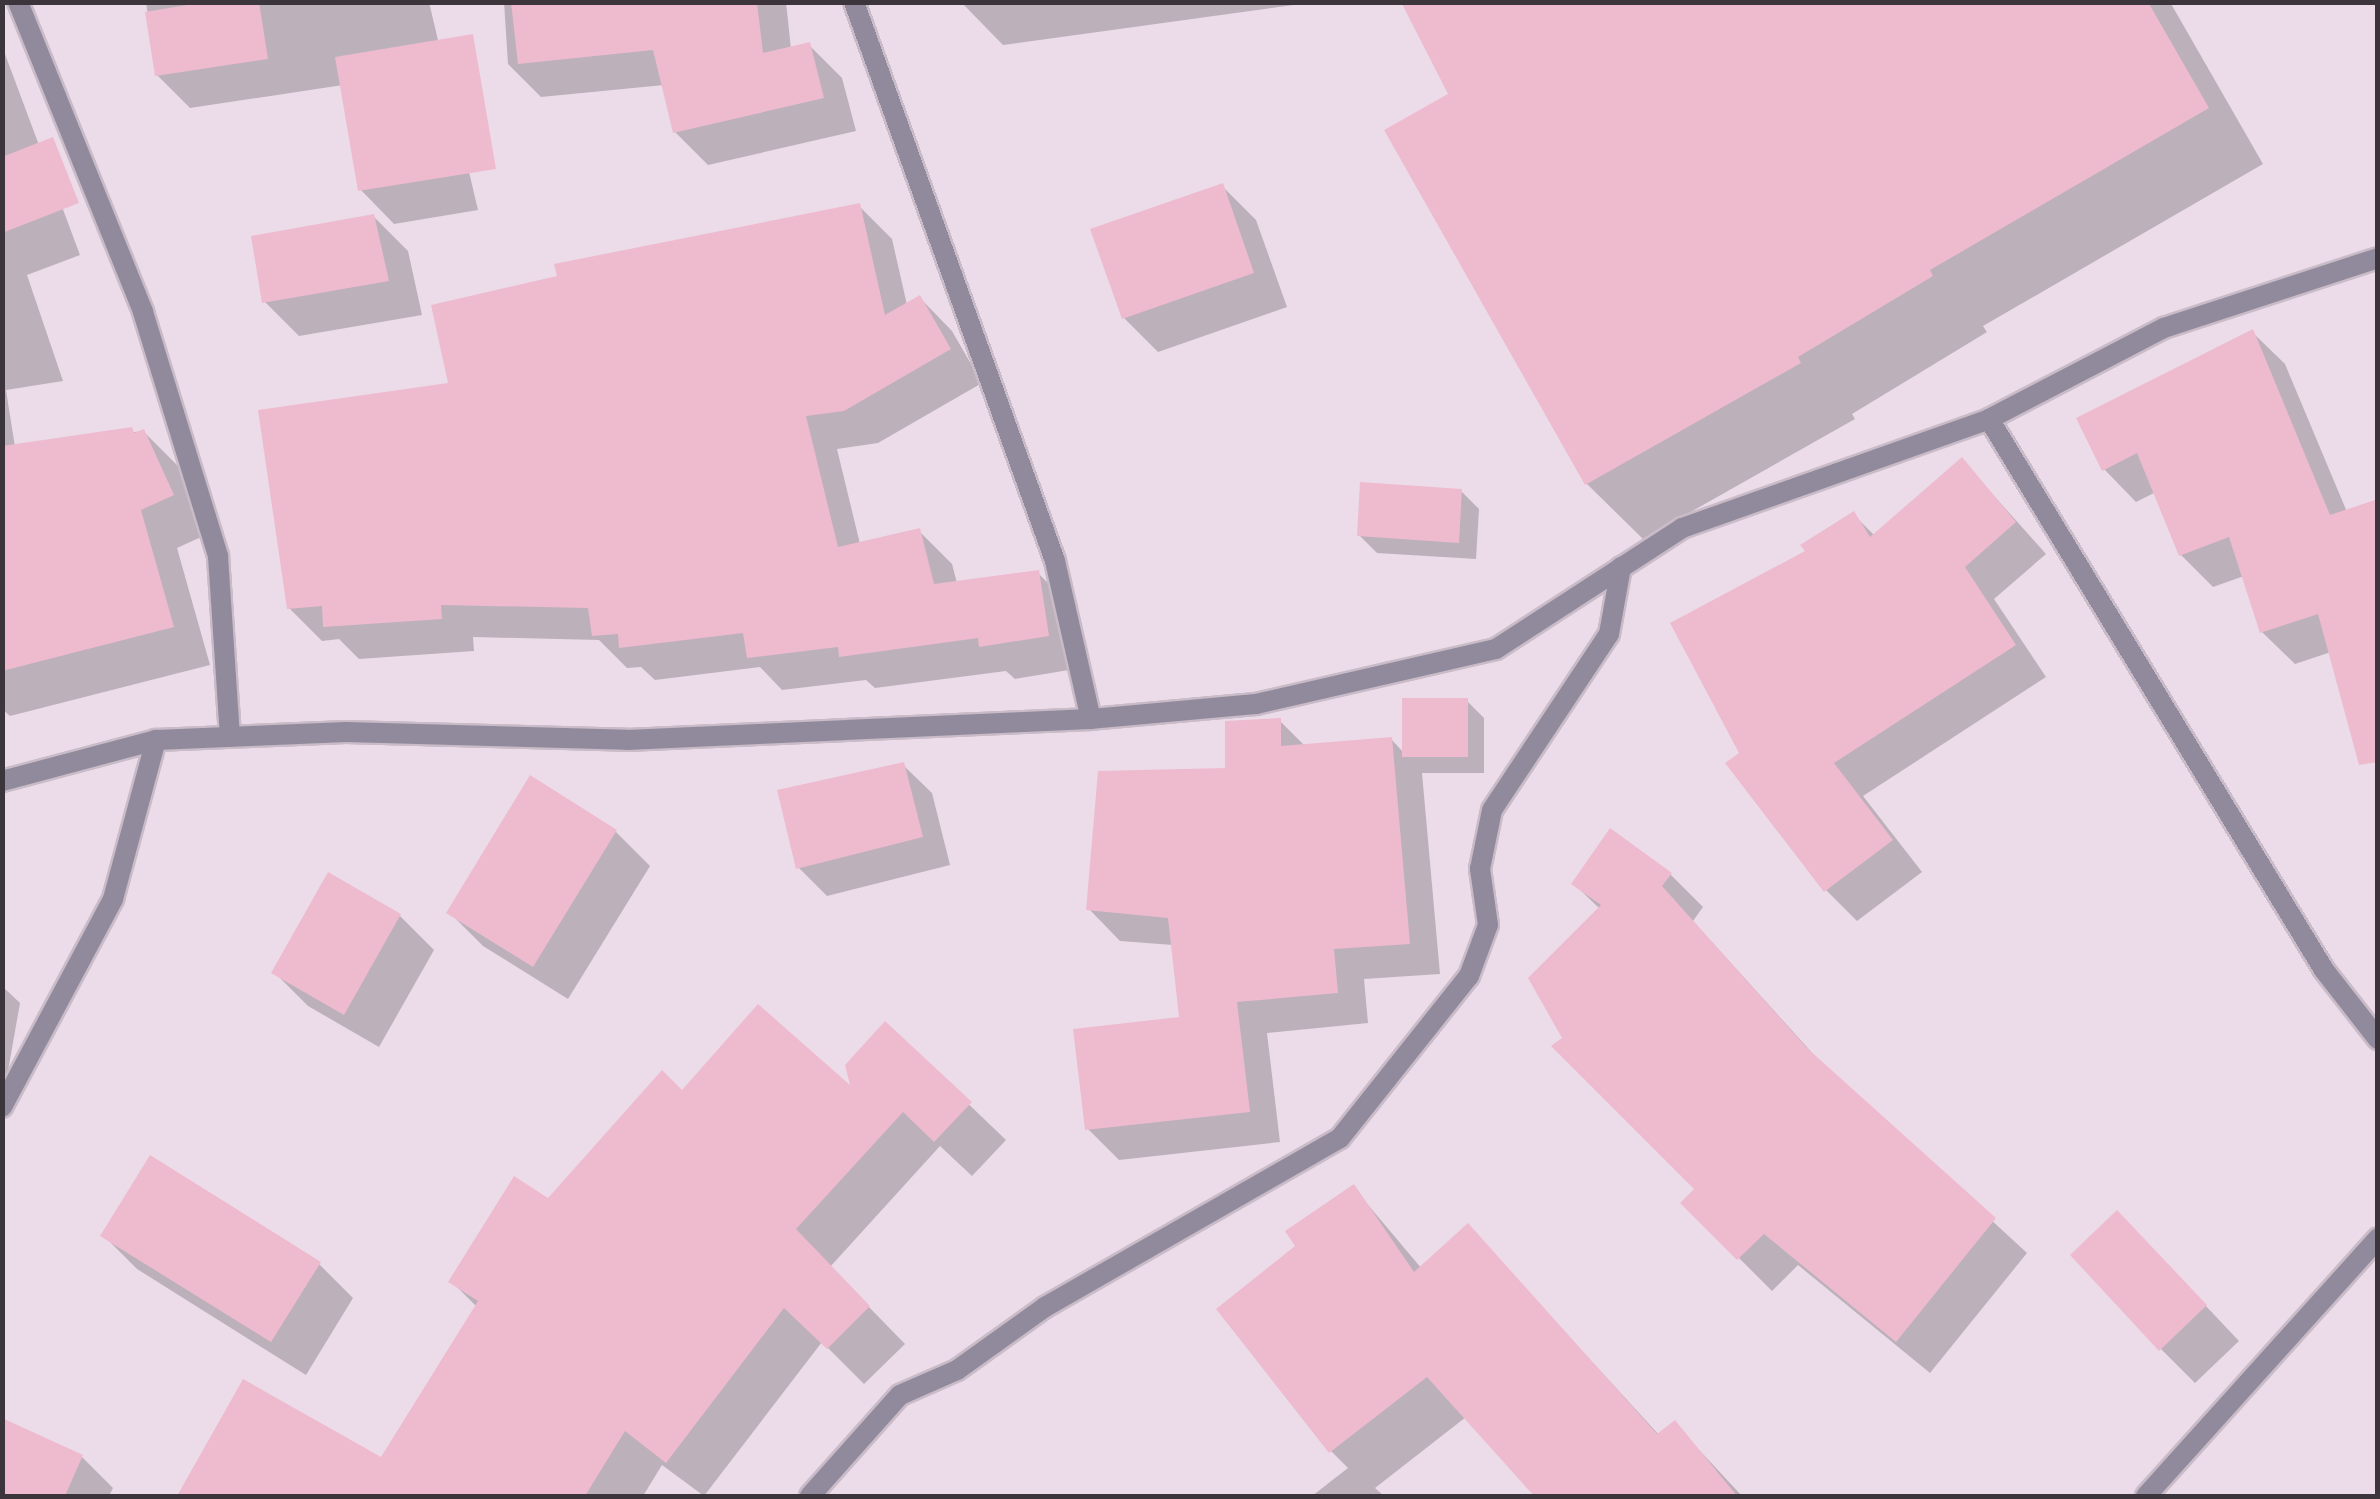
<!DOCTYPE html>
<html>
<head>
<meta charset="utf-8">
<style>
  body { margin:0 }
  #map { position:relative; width:2380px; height:1499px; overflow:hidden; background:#ecdcea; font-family:"Space Grotesk",sans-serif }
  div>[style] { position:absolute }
  .shadow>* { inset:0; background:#0003 }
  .building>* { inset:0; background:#eebbce }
  .roads { filter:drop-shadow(2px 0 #c9bbc7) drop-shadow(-2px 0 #c9bbc7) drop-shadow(0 2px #c9bbc7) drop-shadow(0 -2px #c9bbc7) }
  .minor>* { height:20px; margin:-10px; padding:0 10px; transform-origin:10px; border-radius:10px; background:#918a9c }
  span { translate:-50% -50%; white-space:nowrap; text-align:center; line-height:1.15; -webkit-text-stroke:8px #ecdcea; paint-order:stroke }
  .frame { position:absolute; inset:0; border:5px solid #3c363c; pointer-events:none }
</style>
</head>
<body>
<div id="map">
  <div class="shadow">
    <i style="clip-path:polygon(146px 2px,429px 2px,478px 210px,394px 224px,361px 190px,343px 85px,190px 108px,157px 75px)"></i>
    <i style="clip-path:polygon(504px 2px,786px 2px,791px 49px,809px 45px,842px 78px,856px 131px,708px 165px,675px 132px,664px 85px,541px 97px,508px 64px)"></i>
    <i style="clip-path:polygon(961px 2px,1315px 2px,1003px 45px)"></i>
    <i style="clip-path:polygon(1588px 2px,2170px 2px,2263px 164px,1983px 326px,1987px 332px,1852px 414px,1855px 419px,1643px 539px,1587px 484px,1451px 95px)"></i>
    <i style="clip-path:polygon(2px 46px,80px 255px,27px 275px,63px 381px,6px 390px,15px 447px,143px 431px,182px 470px,210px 533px,177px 548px,210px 665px,10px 716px,2px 709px)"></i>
    <i style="clip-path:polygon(1222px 186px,1256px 220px,1287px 307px,1158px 352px,1124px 318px)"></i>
    <i style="clip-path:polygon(859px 206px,892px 239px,907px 305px,920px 298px,952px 331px,982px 383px,878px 443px,837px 449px,860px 544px,919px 531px,952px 564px,957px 583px,1038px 573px,1071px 606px,1081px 668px,1015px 679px,1006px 671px,875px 688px,866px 680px,782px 690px,760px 667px,655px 680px,641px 667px,627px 668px,599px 640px,473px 637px,474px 651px,359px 659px,339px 639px,322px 641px,289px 608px,451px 385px)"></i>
    <i style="clip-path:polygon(373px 216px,408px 251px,422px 315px,299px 336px,265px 302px)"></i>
    <i style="clip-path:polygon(2252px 332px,2285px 364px,2347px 512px,2331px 652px,2295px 664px,2262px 632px,2244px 576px,2213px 587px,2181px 555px,2156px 492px,2136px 502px,2104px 469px)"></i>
    <i style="clip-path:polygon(1962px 460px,2046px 554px,1994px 599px,2046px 677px,1863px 796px,1922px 872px,1857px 921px,1826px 890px,1742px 754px,1808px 552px,1853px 514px,1875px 536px)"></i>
    <i style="clip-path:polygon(1461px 491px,1479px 509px,1476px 559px,1377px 553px,1359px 535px)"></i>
    <i style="clip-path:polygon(1467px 701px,1484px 718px,1484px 773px,1422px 773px,1440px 974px,1364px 979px,1368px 1023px,1267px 1033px,1280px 1142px,1119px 1160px,1088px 1129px,1182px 1019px,1173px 945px,1120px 941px,1089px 909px,1280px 721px,1305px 746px,1391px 739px,1404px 753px)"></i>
    <i style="clip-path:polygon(903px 765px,932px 793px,950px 865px,827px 896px,799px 868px)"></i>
    <i style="clip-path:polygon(530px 779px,616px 832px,650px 866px,568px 999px,483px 946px,449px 912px)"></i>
    <i style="clip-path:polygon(1670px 874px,1703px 907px,1693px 921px,1824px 1066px,2027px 1253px,1930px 1373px,1798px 1265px,1772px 1291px,1684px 1203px,1698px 1189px,1565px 1039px,1600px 909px,1574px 884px)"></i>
    <i style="clip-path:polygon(400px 916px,434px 950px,379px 1047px,308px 1006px,274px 972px)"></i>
    <i style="clip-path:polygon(2px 986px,20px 1003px,2px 1105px)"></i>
    <i style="clip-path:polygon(885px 1024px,1006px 1140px,972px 1176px,940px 1146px,830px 1267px,905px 1344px,864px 1384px,822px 1342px,704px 1496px,662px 1465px,643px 1496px,180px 1496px,244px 1383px,382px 1461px,477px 1307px,451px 1281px,683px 1093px,854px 1093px)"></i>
    <i style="clip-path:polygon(1353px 1187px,1422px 1269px,1468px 1226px,1660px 1436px,1675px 1424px,1742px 1496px,1537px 1496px,1466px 1417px,1375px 1488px,1384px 1496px,1312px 1496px,1348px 1468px,1331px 1451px,1299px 1247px)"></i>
    <i style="clip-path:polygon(103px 1235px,319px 1264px,353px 1298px,306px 1375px,137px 1269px)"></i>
    <i style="clip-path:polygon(2151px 1248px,2239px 1341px,2195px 1383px,2161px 1349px)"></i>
    <i style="clip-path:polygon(2px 1420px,82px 1457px,113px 1488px,109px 1496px,2px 1496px)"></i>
  </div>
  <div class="building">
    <i style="clip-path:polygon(205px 2px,259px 2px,268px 59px,155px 76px,145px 12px)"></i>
    <i style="clip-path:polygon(511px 2px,757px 2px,763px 53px,810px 42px,824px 98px,673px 133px,653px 50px,518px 64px)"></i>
    <i style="clip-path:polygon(1401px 2px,2148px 2px,2209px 108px,1930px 270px,1933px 276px,1798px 357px,1801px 363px,1585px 485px,1384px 130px,1448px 94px)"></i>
    <i style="clip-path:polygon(473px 34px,496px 169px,358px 191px,335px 57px)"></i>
    <i style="clip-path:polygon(53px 137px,79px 203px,2px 233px,2px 157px)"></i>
    <i style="clip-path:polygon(1223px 183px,1254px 273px,1122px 319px,1090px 229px)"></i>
    <i style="clip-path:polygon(860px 203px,885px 315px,920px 295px,951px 349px,844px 411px,806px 416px,838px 547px,920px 528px,934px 584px,1039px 570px,1049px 636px,979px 647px,978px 638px,839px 657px,838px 647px,747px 658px,743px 633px,619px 648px,618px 634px,592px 636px,588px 608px,441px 605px,442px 619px,323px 627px,322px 606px,287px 609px,258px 410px,448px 383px,431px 305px,557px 276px,554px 264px)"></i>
    <i style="clip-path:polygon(374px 214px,389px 281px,262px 303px,251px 236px)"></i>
    <i style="clip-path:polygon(2253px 329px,2330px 515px,2378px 499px,2378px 762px,2359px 765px,2318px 614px,2260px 633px,2229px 537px,2179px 556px,2137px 453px,2102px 471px,2076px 418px)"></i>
    <i style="clip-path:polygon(132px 427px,134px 433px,144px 429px,174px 495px,141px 510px,174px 627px,2px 671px,2px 446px)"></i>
    <i style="clip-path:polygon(1962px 457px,2016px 522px,1965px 567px,2016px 645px,1834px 763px,1893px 840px,1824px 892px,1725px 763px,1739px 753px,1670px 623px,1805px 551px,1800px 545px,1854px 511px,1870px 537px)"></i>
    <i style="clip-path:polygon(1360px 482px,1462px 489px,1459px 543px,1357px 536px)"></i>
    <i style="clip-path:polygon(1402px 698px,1468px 698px,1468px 757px,1402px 757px)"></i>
    <i style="clip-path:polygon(1281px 718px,1281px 746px,1392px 737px,1410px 944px,1334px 949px,1338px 993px,1237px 1002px,1250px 1112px,1085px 1130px,1073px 1029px,1179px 1017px,1168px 918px,1086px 910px,1098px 771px,1225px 768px,1225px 721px)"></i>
    <i style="clip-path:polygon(904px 762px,923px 837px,796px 869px,777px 790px)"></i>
    <i style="clip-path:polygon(530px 775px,617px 830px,533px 967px,446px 913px)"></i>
    <i style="clip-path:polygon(1610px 828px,1672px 873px,1662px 886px,1807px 1048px,1996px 1218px,1896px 1342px,1764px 1234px,1737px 1260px,1680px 1203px,1694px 1189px,1551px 1046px,1562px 1038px,1528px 978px,1601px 905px,1571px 884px)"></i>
    <i style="clip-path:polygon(328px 872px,401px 914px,344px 1015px,271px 973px)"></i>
    <i style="clip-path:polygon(758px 1004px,850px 1085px,845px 1065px,885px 1021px,972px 1102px,934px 1142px,903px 1112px,796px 1229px,870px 1306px,827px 1349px,784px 1308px,666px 1463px,625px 1431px,585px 1496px,177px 1496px,243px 1379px,381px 1457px,478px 1301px,448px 1282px,514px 1176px,548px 1198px,662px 1070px,682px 1090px)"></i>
    <i style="clip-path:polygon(150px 1155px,321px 1262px,271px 1342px,100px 1236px)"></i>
    <i style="clip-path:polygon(1354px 1184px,1414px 1272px,1468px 1223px,1657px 1434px,1675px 1420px,1737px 1496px,1534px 1496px,1427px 1377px,1329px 1453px,1216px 1309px,1295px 1246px,1285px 1231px)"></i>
    <i style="clip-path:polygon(2117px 1210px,2207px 1305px,2159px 1351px,2070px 1255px)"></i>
    <i style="clip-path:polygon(2px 1418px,83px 1455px,65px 1496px,2px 1496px)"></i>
  </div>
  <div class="roads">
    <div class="minor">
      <i style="left:18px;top:2px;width:334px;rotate:68deg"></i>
      <i style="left:143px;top:312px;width:255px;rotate:72.9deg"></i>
      <i style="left:218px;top:556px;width:181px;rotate:86.2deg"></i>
      <i style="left:854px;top:2px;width:594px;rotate:70.22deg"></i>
      <i style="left:1055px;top:561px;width:162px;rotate:77.2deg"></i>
      <i style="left:1989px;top:419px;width:645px;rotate:58.7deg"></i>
      <i style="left:2324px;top:970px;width:88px;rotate:52deg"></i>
      <i style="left:2px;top:781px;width:159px;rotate:-14.9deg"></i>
      <i style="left:156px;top:740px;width:190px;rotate:-2.4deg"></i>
      <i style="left:346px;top:732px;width:281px;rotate:1.6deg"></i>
      <i style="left:627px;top:740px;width:464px;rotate:-2.6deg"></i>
      <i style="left:1091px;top:719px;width:166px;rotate:-5.2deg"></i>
      <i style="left:1256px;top:704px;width:246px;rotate:-12.9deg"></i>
      <i style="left:1496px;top:649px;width:222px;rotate:-33deg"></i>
      <i style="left:1682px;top:528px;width:326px;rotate:-19.5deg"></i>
      <i style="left:1989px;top:419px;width:197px;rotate:-27.5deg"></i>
      <i style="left:2164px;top:328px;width:225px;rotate:-18.1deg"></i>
      <i style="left:2px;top:1107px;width:236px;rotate:-61.9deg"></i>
      <i style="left:113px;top:899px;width:165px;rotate:-74.9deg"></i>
      <i style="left:810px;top:1496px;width:135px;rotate:-48.3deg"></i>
      <i style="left:900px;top:1395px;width:62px;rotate:-23.7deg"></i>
      <i style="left:957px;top:1370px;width:108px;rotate:-35.6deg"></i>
      <i style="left:1045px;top:1307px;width:340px;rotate:-29.8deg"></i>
      <i style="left:1340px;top:1138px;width:207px;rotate:-51.5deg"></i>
      <i style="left:1469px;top:976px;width:54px;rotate:-69.6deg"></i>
      <i style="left:1488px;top:925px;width:57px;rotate:-98.1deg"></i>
      <i style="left:1480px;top:869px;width:60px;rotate:-78.5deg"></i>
      <i style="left:1492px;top:810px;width:211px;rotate:-56.4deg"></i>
      <i style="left:1609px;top:634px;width:68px;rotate:-79.8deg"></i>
      <i style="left:2146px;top:1496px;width:347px;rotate:-48deg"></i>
    </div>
  </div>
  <div class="frame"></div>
</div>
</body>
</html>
